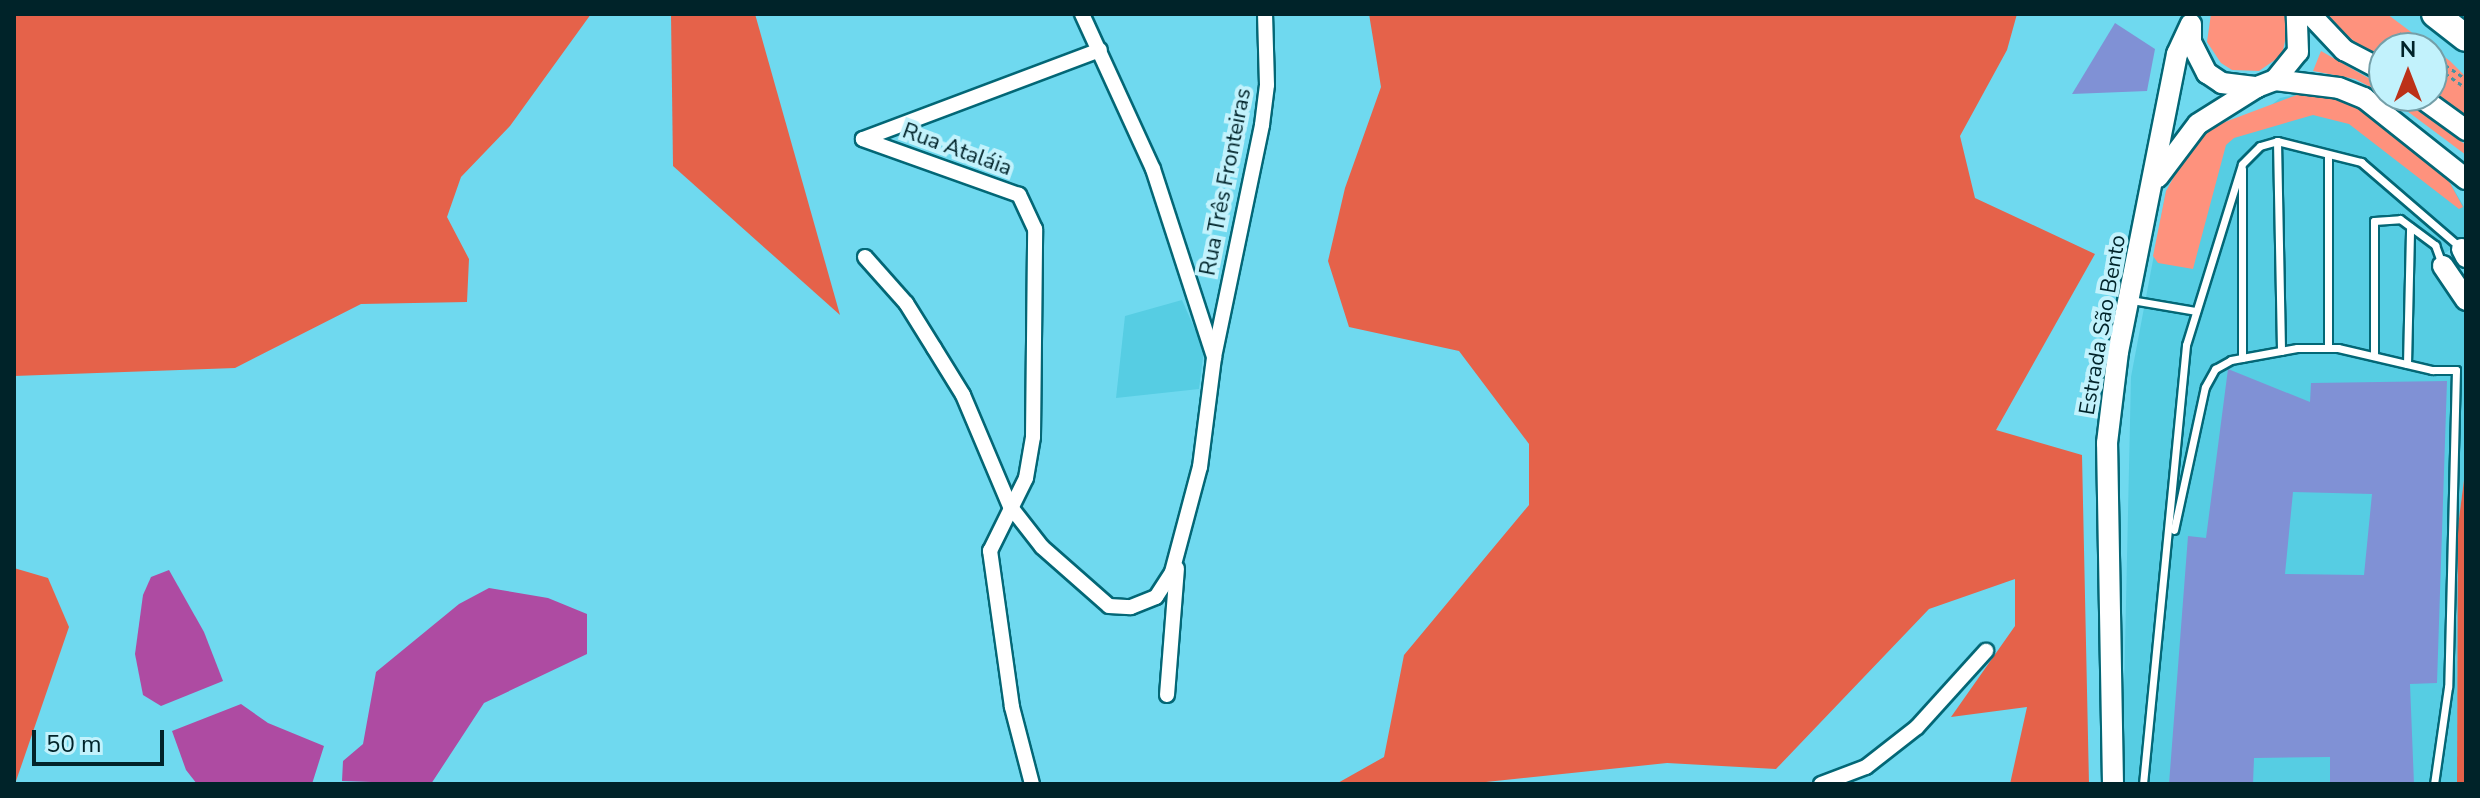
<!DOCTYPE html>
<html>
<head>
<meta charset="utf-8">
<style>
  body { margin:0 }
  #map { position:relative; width:2480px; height:798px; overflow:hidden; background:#6fd9ef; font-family:"Nunito Sans",sans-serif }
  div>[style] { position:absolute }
  .built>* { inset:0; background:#56cde3 }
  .green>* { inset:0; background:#fe927d }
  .forest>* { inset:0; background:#e5624a }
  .water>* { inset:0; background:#ae4ba2 }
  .building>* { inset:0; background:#8091d5 }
  .path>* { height:3px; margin-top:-1.5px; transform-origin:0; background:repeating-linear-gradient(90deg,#4492a2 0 4px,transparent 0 8px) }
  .roads { filter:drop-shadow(2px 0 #036776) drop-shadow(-2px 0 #036776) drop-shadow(0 2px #036776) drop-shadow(0 -2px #036776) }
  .lane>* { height:7px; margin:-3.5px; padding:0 3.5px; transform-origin:3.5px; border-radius:3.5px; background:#fff }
  .street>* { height:14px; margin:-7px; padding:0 7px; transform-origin:7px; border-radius:7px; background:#fff }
  .secondary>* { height:20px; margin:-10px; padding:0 10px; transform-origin:10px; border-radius:10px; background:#fff }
  .highway>* { height:26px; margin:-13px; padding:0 13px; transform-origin:13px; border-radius:13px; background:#fff }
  span { translate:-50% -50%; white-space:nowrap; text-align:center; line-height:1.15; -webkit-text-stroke:8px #c2f2fc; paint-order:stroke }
  .street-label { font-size:22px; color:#002329 }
  .frame { position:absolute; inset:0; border:16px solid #002329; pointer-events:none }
  .north { position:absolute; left:2368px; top:32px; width:80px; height:80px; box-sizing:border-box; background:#c2f2fc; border:2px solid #749fa8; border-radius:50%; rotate:0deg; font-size:22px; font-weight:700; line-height:32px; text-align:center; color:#002329 }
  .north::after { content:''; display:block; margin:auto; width:28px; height:36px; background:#bc3118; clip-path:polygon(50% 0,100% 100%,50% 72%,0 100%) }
  .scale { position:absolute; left:32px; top:730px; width:132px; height:36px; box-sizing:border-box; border:4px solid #002329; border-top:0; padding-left:10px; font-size:24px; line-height:28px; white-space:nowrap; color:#002329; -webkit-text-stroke:6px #c2f2fc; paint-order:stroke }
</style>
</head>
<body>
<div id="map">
  <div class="built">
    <i style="clip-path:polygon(2302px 93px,2446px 176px,2466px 210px,2466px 239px,2441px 256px,2466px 305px,2466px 465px,2458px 526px,2457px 784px,2122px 784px,2131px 377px,2166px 191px,2280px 98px)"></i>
    <i style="clip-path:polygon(1182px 300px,1204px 350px,1199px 389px,1116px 398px,1125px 316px)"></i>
  </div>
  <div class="green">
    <i style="clip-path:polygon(2211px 14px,2284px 14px,2288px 27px,2282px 55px,2259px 71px,2232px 70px,2221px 63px,2207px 42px)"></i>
    <i style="clip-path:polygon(2322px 14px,2387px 14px,2450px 61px,2466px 77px,2466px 115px,2432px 90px,2432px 48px,2384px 48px,2384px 57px,2356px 43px)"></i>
    <i style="clip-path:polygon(2321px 51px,2384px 87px,2384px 94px,2355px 79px,2313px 71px)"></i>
    <i style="clip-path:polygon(2302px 93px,2323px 94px,2361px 108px,2446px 176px,2463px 207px,2459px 209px,2349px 124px,2313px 115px,2234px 138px,2226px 145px,2193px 269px,2158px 263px,2153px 256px,2166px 191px,2194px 141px,2209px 128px)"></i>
    <i style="clip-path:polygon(2387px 96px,2398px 96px,2466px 145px,2466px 155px)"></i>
  </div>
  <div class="forest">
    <i style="clip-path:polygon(14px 14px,591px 14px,510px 126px,461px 177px,447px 217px,469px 259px,467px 302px,361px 304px,235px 368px,14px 376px)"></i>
    <i style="clip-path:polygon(671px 14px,755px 14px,840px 315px,673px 166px)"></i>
    <i style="clip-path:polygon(1369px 14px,2017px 14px,2007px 50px,1960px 136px,1975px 198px,2095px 254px,1996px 430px,2082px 455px,2089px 784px,2010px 784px,2027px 707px,1951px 717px,2015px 626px,2015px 579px,1929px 609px,1776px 769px,1667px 763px,1467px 784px,1336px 784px,1384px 757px,1404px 655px,1529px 505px,1529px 444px,1459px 351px,1349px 327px,1328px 261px,1345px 188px,1381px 87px)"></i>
    <i style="clip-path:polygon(2466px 465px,2466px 784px,2457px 784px,2458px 526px)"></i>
    <i style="clip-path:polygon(14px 568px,48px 578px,69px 627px,15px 784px)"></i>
  </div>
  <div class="water">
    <i style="clip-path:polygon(169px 570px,204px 632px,223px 681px,161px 706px,143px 695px,135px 654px,143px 595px,151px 577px)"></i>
    <i style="clip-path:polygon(489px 588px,548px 598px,587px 614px,587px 654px,484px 703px,431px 784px,342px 781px,343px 761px,363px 744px,376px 672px,459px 604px)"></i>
    <i style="clip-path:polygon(241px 704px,268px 723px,324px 746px,312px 784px,197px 784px,186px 770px,172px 731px)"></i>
  </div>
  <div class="building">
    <i style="clip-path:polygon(2115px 23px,2155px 49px,2147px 91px,2072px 94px)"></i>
    <i style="clip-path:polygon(evenodd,2228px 369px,2310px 402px,2311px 383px,2447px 381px,2437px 683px,2410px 684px,2414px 784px,2330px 784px,2330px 757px,2254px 758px,2253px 784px,2169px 784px,2188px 536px,2206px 538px,2228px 369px,2293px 492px,2372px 494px,2364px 575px,2285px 574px,2293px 492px)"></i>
  </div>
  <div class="path">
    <i style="left:2408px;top:48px;width:15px;rotate:-148deg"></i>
    <i style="left:2395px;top:40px;width:8px;rotate:-60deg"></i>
    <i style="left:2399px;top:33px;width:27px;rotate:34deg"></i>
    <i style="left:2432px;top:56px;width:41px;rotate:34.1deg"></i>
    <i style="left:2432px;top:64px;width:42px;rotate:35.2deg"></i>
  </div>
  <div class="roads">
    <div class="lane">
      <i style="left:2277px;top:141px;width:210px;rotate:88.9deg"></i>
      <i style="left:2328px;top:157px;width:191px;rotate:90deg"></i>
      <i style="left:2131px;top:300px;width:66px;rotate:9.6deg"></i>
      <i style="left:2374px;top:353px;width:132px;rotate:-90deg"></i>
      <i style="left:2374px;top:221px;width:26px;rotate:-4deg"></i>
      <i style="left:2400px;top:219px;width:44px;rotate:36.6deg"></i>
      <i style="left:2435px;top:245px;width:20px;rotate:70deg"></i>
      <i style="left:2242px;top:358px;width:189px;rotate:-90deg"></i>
      <i style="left:2407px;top:364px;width:137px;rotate:-88.7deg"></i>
      <i style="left:2174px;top:530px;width:146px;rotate:-77.8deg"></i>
      <i style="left:2205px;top:387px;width:21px;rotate:-61deg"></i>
      <i style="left:2215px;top:369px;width:18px;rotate:-29deg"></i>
      <i style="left:2231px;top:360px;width:67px;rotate:-10.3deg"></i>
      <i style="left:2297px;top:348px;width:41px"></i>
      <i style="left:2338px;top:348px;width:97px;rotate:13.2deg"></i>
      <i style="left:2432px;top:370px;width:24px"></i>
      <i style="left:2456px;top:370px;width:317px;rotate:91.4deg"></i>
      <i style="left:2448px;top:687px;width:98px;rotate:98.2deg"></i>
      <i style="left:2143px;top:784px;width:441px;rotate:-84.4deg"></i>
      <i style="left:2186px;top:345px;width:189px;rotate:-72.8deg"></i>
      <i style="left:2242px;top:164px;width:25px;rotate:-45deg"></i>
      <i style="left:2260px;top:146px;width:18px;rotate:-16deg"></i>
      <i style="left:2277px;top:141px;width:87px;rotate:14deg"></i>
      <i style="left:2361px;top:162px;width:132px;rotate:40.7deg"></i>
    </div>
    <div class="street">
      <i style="left:1082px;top:14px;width:170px;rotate:65.4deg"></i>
      <i style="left:1153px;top:169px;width:198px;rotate:72deg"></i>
      <i style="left:865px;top:257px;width:62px;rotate:48.3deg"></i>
      <i style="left:906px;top:303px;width:53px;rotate:58.1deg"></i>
      <i style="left:934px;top:348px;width:55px;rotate:58.3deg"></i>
      <i style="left:963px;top:395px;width:121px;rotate:67.1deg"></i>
      <i style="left:1010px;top:506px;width:52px;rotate:52deg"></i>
      <i style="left:1042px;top:547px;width:89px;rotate:41.4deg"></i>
      <i style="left:1109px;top:606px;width:22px;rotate:3deg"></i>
      <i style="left:1131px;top:607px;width:27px;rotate:-22deg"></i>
      <i style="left:1156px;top:597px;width:30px;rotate:-57deg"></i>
      <i style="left:1172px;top:572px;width:109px;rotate:-75.1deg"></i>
      <i style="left:1200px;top:467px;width:111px;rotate:-82.7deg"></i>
      <i style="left:1214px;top:357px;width:237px;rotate:-78.3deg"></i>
      <i style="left:1262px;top:125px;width:40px;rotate:-82.9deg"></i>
      <i style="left:1267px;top:85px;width:71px;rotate:-91.6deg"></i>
      <i style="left:1167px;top:695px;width:127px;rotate:-85.5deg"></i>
      <i style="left:1032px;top:784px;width:80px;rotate:-104.6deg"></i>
      <i style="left:1012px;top:707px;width:158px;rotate:-98deg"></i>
      <i style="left:990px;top:551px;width:81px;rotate:-63.7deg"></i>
      <i style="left:1026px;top:478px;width:42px;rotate:-80.3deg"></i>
      <i style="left:1033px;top:437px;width:208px;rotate:-89.4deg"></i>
      <i style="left:1035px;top:229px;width:38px;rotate:-115deg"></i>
      <i style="left:1019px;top:195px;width:166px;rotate:-160.3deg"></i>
      <i style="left:863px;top:139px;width:253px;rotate:-20.6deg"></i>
      <i style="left:1821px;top:784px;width:48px;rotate:-20.7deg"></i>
      <i style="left:1866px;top:767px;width:65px;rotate:-38.1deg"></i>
      <i style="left:1917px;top:727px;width:103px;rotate:-47.8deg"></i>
    </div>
    <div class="secondary">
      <i style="left:2310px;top:14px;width:50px;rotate:46.6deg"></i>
      <i style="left:2344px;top:50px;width:45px;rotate:27.7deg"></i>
      <i style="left:2191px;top:25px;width:17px;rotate:90deg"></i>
      <i style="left:2191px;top:42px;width:35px;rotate:63deg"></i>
      <i style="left:2207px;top:73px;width:18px;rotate:34deg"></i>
      <i style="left:2222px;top:83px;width:35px;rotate:7deg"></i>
      <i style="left:2257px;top:87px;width:19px;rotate:-21deg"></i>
      <i style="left:2275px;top:80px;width:36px;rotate:-51deg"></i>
      <i style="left:2298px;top:52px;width:38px;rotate:-92deg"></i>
      <i style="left:2275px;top:80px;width:64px;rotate:7.1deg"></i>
      <i style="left:2339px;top:88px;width:27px;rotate:22deg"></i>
      <i style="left:2364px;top:98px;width:130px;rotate:38.5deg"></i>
      <i style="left:2419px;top:96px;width:58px;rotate:35.9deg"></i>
      <i style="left:2158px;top:177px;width:66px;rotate:-53deg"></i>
      <i style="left:2198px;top:124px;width:70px;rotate:-32.1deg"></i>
      <i style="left:2462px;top:249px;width:9px;rotate:63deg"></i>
      <i style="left:2443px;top:266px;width:41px;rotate:55.9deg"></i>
      <i style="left:2113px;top:784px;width:341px;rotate:-91deg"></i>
      <i style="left:2107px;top:443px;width:92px;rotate:-83.1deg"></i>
      <i style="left:2118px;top:352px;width:304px;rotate:-78.8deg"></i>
      <i style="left:2177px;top:54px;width:33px;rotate:-65deg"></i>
    </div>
    <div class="highway">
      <i style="left:2435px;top:14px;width:39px;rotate:38deg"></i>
    </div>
  </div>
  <div class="street-label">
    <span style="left:957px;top:150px;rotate:20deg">Rua Ataláia</span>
    <span style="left:1226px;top:182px;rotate:-79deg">Rua Três Fronteiras</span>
    <span style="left:2103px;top:325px;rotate:-80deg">Estrada São Bento</span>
  </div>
  <div class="frame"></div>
  <div class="north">N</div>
  <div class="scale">50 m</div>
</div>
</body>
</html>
